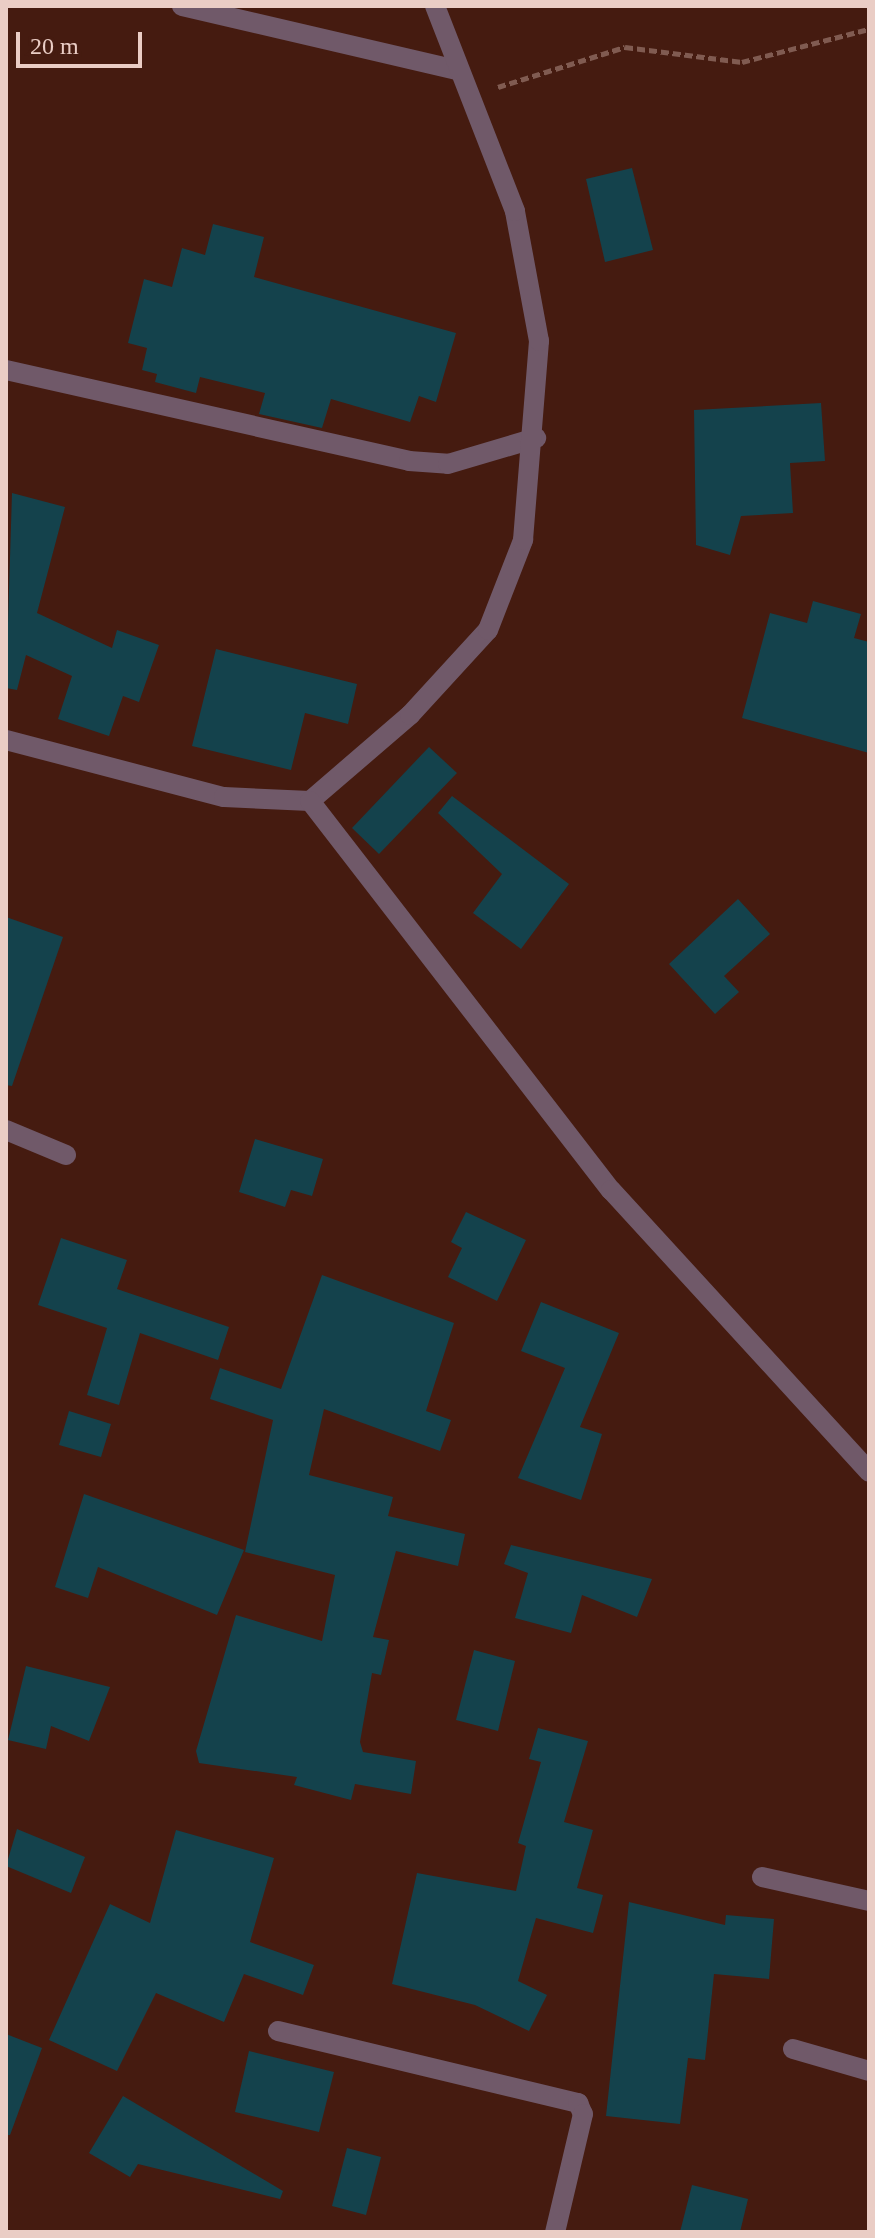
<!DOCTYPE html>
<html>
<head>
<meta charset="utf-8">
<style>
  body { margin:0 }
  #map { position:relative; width:875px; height:2238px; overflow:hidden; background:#451b10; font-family:"Times New Roman",serif }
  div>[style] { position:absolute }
  .building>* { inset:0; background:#14424c }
  .path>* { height:5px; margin-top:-2.5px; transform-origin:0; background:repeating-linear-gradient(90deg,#805b51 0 8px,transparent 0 12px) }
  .minor>* { height:20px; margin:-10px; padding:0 10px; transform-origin:10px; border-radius:10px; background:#705969 }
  span { translate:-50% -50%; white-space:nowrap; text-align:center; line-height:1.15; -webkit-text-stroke:6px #451b10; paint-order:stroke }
  .frame { position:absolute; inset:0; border:8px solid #eacdc5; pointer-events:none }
  .scale { position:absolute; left:16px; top:32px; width:126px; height:36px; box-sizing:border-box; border:4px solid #eacdc5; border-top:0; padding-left:10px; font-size:24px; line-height:28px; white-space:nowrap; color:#eacdc5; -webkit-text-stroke:6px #451b10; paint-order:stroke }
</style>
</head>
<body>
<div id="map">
  <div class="building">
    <i style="clip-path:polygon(632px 168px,653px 250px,605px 262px,586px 179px)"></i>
    <i style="clip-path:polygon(213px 224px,264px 237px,254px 277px,456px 333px,436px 402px,419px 396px,410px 422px,331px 399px,322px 428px,259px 414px,265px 393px,200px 377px,196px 393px,155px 382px,157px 374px,142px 370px,147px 348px,128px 343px,144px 279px,172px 287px,182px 248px,205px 255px)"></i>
    <i style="clip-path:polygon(821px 403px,825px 461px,790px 463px,793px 513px,741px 516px,730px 555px,696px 545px,694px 410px)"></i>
    <i style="clip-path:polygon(12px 493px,65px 507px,37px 613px,112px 648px,117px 630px,159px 645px,139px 702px,123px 696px,109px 736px,58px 719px,72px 676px,26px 655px,17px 690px,6px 688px)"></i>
    <i style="clip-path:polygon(813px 601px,861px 614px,854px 638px,869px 642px,869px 753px,742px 718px,770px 613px,807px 623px)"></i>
    <i style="clip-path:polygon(216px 649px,357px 684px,348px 724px,305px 713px,291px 770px,192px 746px)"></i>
    <i style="clip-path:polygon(429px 747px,457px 773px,379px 854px,352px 828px)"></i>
    <i style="clip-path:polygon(452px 796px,569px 884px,521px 949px,473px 913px,502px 874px,438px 813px)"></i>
    <i style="clip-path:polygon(738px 899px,770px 934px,724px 976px,739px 992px,715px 1014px,669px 964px)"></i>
    <i style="clip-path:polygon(6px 917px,63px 937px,12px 1086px,6px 1085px)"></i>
    <i style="clip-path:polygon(255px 1139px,323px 1159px,312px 1196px,291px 1190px,285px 1207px,239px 1192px)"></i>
    <i style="clip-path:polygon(466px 1212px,526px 1240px,497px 1301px,448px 1277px,462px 1248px,451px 1242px)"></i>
    <i style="clip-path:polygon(61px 1238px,127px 1260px,117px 1289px,229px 1327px,218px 1360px,140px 1333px,119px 1405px,87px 1395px,107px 1328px,38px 1305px)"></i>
    <i style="clip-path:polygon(322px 1275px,454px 1323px,426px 1411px,451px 1420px,440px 1451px,324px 1409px,309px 1475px,393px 1497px,388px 1516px,465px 1534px,458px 1566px,396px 1551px,373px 1637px,389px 1640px,381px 1675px,372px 1673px,360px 1742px,363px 1752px,416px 1761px,411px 1794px,355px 1784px,351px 1800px,294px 1785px,297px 1777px,199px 1763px,196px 1751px,236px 1615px,322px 1641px,335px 1575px,245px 1552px,273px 1420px,210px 1399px,220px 1368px,281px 1389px)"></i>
    <i style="clip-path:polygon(541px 1302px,619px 1333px,580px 1427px,602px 1434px,581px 1500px,518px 1478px,565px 1368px,521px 1351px)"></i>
    <i style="clip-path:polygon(69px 1411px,111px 1424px,101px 1457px,59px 1445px)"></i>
    <i style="clip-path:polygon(84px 1494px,244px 1550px,217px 1615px,98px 1567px,88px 1598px,55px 1587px)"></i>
    <i style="clip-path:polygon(511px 1545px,652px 1579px,637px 1617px,582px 1595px,571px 1633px,515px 1618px,528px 1573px,504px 1564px)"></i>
    <i style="clip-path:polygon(474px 1650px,515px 1661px,498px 1731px,456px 1720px)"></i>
    <i style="clip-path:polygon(26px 1666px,110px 1687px,89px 1741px,51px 1726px,46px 1749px,8px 1740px)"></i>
    <i style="clip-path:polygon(538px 1728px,588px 1741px,564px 1822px,593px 1830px,577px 1888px,603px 1895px,593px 1933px,536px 1918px,518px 1981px,547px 1995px,529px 2031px,475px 2005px,392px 1984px,417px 1873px,516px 1891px,526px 1846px,518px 1843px,541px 1762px,529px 1759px)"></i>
    <i style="clip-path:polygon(17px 1829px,85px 1857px,71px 1893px,6px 1866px)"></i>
    <i style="clip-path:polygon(176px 1830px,274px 1858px,250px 1942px,314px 1965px,303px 1995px,244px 1974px,224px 2022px,156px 1993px,117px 2071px,49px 2040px,110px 1904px,150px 1923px)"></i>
    <i style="clip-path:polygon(629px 1902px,725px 1925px,726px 1915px,774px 1919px,769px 1979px,714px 1974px,705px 2060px,688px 2058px,680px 2124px,606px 2116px)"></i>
    <i style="clip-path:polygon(6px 2034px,42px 2048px,10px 2135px,6px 2135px)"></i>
    <i style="clip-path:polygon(249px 2051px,334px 2072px,319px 2132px,235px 2112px)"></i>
    <i style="clip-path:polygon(123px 2096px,283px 2191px,280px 2199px,138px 2164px,130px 2177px,89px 2153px)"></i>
    <i style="clip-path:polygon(347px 2148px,381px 2157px,366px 2215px,332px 2206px)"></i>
    <i style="clip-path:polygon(692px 2185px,748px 2199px,740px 2232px,680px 2232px)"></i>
  </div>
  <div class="path">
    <i style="left:498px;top:87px;width:133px;rotate:-17.5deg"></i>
    <i style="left:625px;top:47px;width:118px;rotate:7.3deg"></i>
    <i style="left:742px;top:62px;width:131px;rotate:-14.6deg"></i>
  </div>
  <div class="minor">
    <i style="left:182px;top:6px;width:282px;rotate:13.1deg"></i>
    <i style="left:6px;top:370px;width:413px;rotate:12.7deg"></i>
    <i style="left:409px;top:461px;width:39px;rotate:4deg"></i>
    <i style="left:448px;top:464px;width:92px;rotate:-16.5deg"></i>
    <i style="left:6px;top:740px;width:225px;rotate:14.7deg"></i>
    <i style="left:224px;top:797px;width:86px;rotate:2.7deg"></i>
    <i style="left:310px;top:801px;width:132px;rotate:-40.7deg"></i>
    <i style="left:410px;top:715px;width:115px;rotate:-47.5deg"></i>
    <i style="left:488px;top:630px;width:97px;rotate:-68.7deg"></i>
    <i style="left:523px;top:540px;width:200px;rotate:-85.4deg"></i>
    <i style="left:539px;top:341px;width:132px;rotate:-100.5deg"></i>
    <i style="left:515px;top:211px;width:220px;rotate:-111.3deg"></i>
    <i style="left:310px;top:801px;width:492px;rotate:52.3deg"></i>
    <i style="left:611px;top:1190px;width:382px;rotate:47.5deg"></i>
    <i style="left:6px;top:1130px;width:65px;rotate:22.6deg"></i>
    <i style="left:762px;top:1877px;width:110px;rotate:12.6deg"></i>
    <i style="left:278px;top:2031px;width:309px;rotate:13.5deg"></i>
    <i style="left:578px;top:2103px;width:12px;rotate:66deg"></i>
    <i style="left:583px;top:2114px;width:121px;rotate:103.3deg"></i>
    <i style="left:793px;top:2049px;width:79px;rotate:16.1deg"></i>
  </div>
  <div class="frame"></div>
  <div class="scale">20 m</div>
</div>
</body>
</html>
